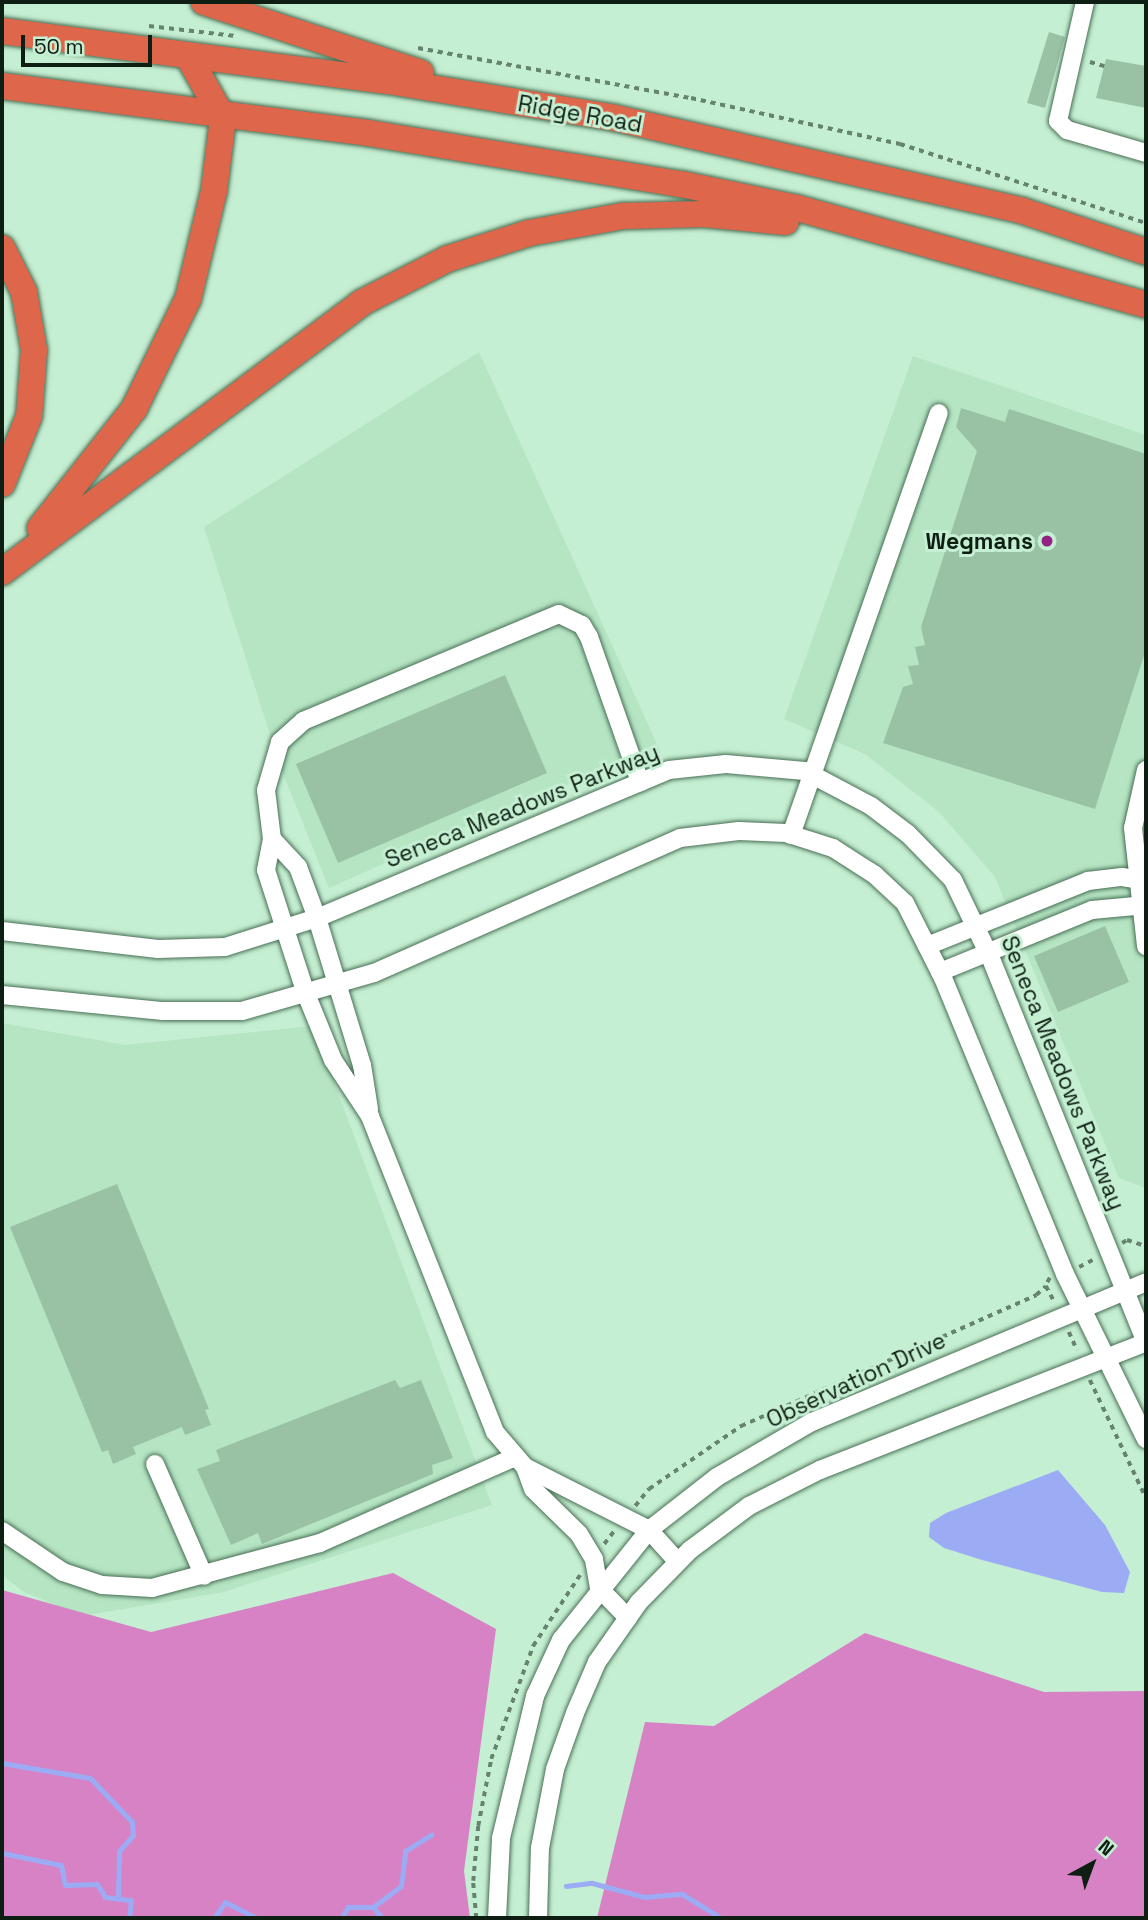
<!DOCTYPE html>
<style>
body{margin:0}
#map{position:relative;width:1148px;height:1920px;overflow:hidden;background:#c5efd2;font-family:"Space Grotesk",sans-serif}
div>[style]{position:absolute}
.built>*{inset:0;background:#b5e5c3}
.forest>*{inset:0;background:#d682c5}
.water>*{inset:0;background:#9cacf4}
.stream>*{height:5px;margin:-2.5px;padding:0 2.5px;transform-origin:2.5px;border-radius:2.5px;background:#9cacf4}
.building>*{inset:0;background:#99c2a5}
.path>*{height:3.5px;margin-top:-1.75px;transform-origin:0;background:repeating-linear-gradient(90deg,#66836f 0 5px,transparent 0 10px)}
.roads{filter:drop-shadow(0 0 2px #496f55) drop-shadow(0 0 2px #496f55)}
.minor>*{height:18px;margin:-9px;padding:0 9px;transform-origin:9px;border-radius:9px;background:#fff}
.highway>*{height:26px;margin:-13px;padding:0 13px;transform-origin:13px;border-radius:13px;background:#de674b}
.dots>*{width:19px;height:19px;translate:-50% -50%;box-sizing:border-box;border:4px solid #c5efd2;border-radius:50%}
span{translate:-50% -50%;white-space:nowrap;text-align:center;line-height:1.15;-webkit-text-stroke:6px #c5efd2;paint-order:stroke}
.street-label{font-size:23px;color:#0e1e13}
.poi-label{font-size:23px;color:#0e1e13;font-weight:700}
.right{translate:-100% -50%;text-align:right}
.frame{position:absolute;inset:0;border:4px solid #0e1e13;pointer-events:none}
.north{position:absolute;left:1057px;top:1829px;width:70px;height:70px;-webkit-text-stroke:5px #c5efd2;paint-order:stroke;rotate:41deg;font-size:19px;font-weight:700;line-height:28px;text-align:center;color:#0e1e13}
.north::after{content:'';display:block;margin:auto;width:24px;height:32px;background:#0e1e13;clip-path:polygon(50% 0,100% 100%,50% 72%,0 100%)}
.scale{position:absolute;left:21px;top:35px;width:131px;height:32px;box-sizing:border-box;border:4px solid #0e1e13;border-top:0;padding-left:9px;font-size:21px;line-height:24px;white-space:nowrap;color:#0e1e13;-webkit-text-stroke:5px #c5efd2;paint-order:stroke}
</style>
<div id="map">
<div class="built">
<div style="clip-path:polygon(479px 352px,661px 753px,540px 794px,329px 888px,280px 766px,204px 527px)"></div>
<div style="clip-path:polygon(913px 356px,1146px 435px,1146px 1188px,1119px 1178px,995px 877px,939px 812px,865px 754px,784px 719px)"></div>
<div style="clip-path:polygon(2px 1023px,125px 1045px,313px 1026px,492px 1505px,224px 1592px,82px 1616px,24px 1592px,2px 1575px)"></div>
</div>
<div class="forest">
<div style="clip-path:polygon(393px 1573px,496px 1629px,464px 1871px,470px 1918px,2px 1918px,2px 1590px,151px 1632px)"></div>
<div style="clip-path:polygon(865px 1633px,1044px 1692px,1146px 1691px,1146px 1918px,597px 1918px,645px 1722px,714px 1726px)"></div>
</div>
<div class="water">
<div style="clip-path:polygon(1058px 1470px,1105px 1525px,1130px 1572px,1124px 1593px,1102px 1592px,982px 1560px,944px 1548px,929px 1537px,930px 1523px,946px 1513px)"></div>
</div>
<div class="stream">
<div style="left:2px;top:1763px;width:89px;rotate:9.7deg"></div>
<div style="left:90px;top:1778px;width:61px;rotate:46.3deg"></div>
<div style="left:132px;top:1822px;width:13px;rotate:86deg"></div>
<div style="left:133px;top:1835px;width:21px;rotate:131deg"></div>
<div style="left:119px;top:1851px;width:48px;rotate:91.2deg"></div>
<div style="left:2px;top:1853px;width:60px;rotate:11.5deg"></div>
<div style="left:61px;top:1865px;width:20px;rotate:79deg"></div>
<div style="left:65px;top:1885px;width:32px;rotate:-2deg"></div>
<div style="left:97px;top:1884px;width:15px;rotate:58deg"></div>
<div style="left:105px;top:1897px;width:26px;rotate:7deg"></div>
<div style="left:131px;top:1900px;width:18px;rotate:96deg"></div>
<div style="left:566px;top:1886px;width:26px;rotate:-7deg"></div>
<div style="left:592px;top:1883px;width:55px;rotate:14.8deg"></div>
<div style="left:645px;top:1897px;width:37px;rotate:-5deg"></div>
<div style="left:682px;top:1894px;width:46px;rotate:31.6deg"></div>
<div style="left:373px;top:1907px;width:14px;rotate:51deg"></div>
<div style="left:214px;top:1918px;width:19px;rotate:-55deg"></div>
<div style="left:225px;top:1902px;width:36px;rotate:27deg"></div>
<div style="left:341px;top:1918px;width:13px;rotate:-58deg"></div>
<div style="left:348px;top:1907px;width:25px"></div>
<div style="left:373px;top:1907px;width:35px;rotate:-37deg"></div>
<div style="left:401px;top:1886px;width:35px;rotate:-83deg"></div>
<div style="left:405px;top:1851px;width:31px;rotate:-32deg"></div>
</div>
<div class="building">
<div style="clip-path:polygon(1049px 32px,1065px 37px,1045px 108px,1027px 103px)"></div>
<div style="clip-path:polygon(1106px 59px,1146px 66px,1146px 108px,1096px 98px)"></div>
<div style="clip-path:polygon(961px 408px,1005px 422px,1009px 409px,1146px 454px,1146px 649px,1095px 809px,883px 743px,903px 687px,913px 684px,908px 666px,919px 665px,915px 647px,925px 645px,921px 627px,977px 451px,956px 427px)"></div>
<div style="clip-path:polygon(505px 675px,547px 773px,338px 863px,296px 764px)"></div>
<div style="clip-path:polygon(1105px 926px,1129px 982px,1058px 1012px,1034px 956px)"></div>
<div style="clip-path:polygon(117px 1184px,209px 1409px,205px 1410px,211px 1425px,185px 1435px,182px 1427px,133px 1447px,136px 1454px,113px 1464px,108px 1450px,102px 1452px,10px 1227px)"></div>
<div style="clip-path:polygon(395px 1380px,400px 1388px,421px 1380px,453px 1458px,432px 1465px,433px 1474px,262px 1544px,258px 1533px,231px 1545px,197px 1469px,220px 1461px,216px 1450px)"></div>
</div>
<div class="path">
<div style="left:1104px;top:2px;width:12px"></div>
<div style="left:149px;top:26px;width:87px;rotate:6.6deg"></div>
<div style="left:418px;top:48px;width:278px;rotate:10.4deg"></div>
<div style="left:691px;top:98px;width:214px;rotate:12.4deg"></div>
<div style="left:900px;top:144px;width:258px;rotate:17.8deg"></div>
<div style="left:1090px;top:62px;width:15px;rotate:16deg"></div>
<div style="left:1122px;top:1243px;width:6px;rotate:-31deg"></div>
<div style="left:1127px;top:1240px;width:20px;rotate:18deg"></div>
<div style="left:1079px;top:1267px;width:18px;rotate:-27deg"></div>
<div style="left:1050px;top:1278px;width:9px;rotate:117deg"></div>
<div style="left:1046px;top:1286px;width:19px;rotate:62deg"></div>
<div style="left:1069px;top:1332px;width:20px;rotate:66deg"></div>
<div style="left:1090px;top:1380px;width:131px;rotate:64.6deg"></div>
<div style="left:635px;top:1506px;width:22px;rotate:-51deg"></div>
<div style="left:649px;top:1489px;width:112px;rotate:-34.4deg"></div>
<div style="left:741px;top:1426px;width:323px;rotate:-23.9deg"></div>
<div style="left:1036px;top:1295px;width:13px;rotate:-42deg"></div>
<div style="left:604px;top:1544px;width:16px;rotate:-52deg"></div>
<div style="left:476px;top:1918px;width:37px;rotate:-95deg"></div>
<div style="left:473px;top:1881px;width:55px;rotate:-84.8deg"></div>
<div style="left:478px;top:1826px;width:68px;rotate:-79deg"></div>
<div style="left:491px;top:1759px;width:121px;rotate:-69.6deg"></div>
<div style="left:533px;top:1646px;width:85px;rotate:-56.5deg"></div>
</div>
<div class="roads">
<div class="minor">
<div style="left:1085px;top:2px;width:122px;rotate:102.8deg"></div>
<div style="left:1058px;top:121px;width:13px;rotate:45deg"></div>
<div style="left:1067px;top:130px;width:82px;rotate:16.2deg"></div>
<div style="left:1146px;top:770px;width:59px;rotate:102.6deg"></div>
<div style="left:1133px;top:828px;width:119px;rotate:83.7deg"></div>
<div style="left:791px;top:835px;width:447px;rotate:-70.7deg"></div>
<div style="left:272px;top:839px;width:38px;rotate:47deg"></div>
<div style="left:298px;top:867px;width:54px;rotate:69.6deg"></div>
<div style="left:317px;top:918px;width:154px;rotate:73deg"></div>
<div style="left:362px;top:1065px;width:45px;rotate:81deg"></div>
<div style="left:2px;top:931px;width:157px;rotate:6.6deg"></div>
<div style="left:158px;top:949px;width:67px;rotate:-1.7deg"></div>
<div style="left:225px;top:947px;width:96px;rotate:-17.5deg"></div>
<div style="left:317px;top:918px;width:382px;rotate:-22.8deg"></div>
<div style="left:669px;top:770px;width:57px;rotate:-6deg"></div>
<div style="left:726px;top:764px;width:79px;rotate:5.1deg"></div>
<div style="left:805px;top:771px;width:75px;rotate:27.9deg"></div>
<div style="left:871px;top:806px;width:46px;rotate:37.1deg"></div>
<div style="left:908px;top:834px;width:64px;rotate:45.6deg"></div>
<div style="left:953px;top:880px;width:88px;rotate:64.3deg"></div>
<div style="left:991px;top:959px;width:414px;rotate:68deg"></div>
<div style="left:927px;top:946px;width:174px;rotate:-22deg"></div>
<div style="left:1088px;top:881px;width:34px;rotate:-7deg"></div>
<div style="left:1122px;top:877px;width:24px;rotate:9deg"></div>
<div style="left:940px;top:972px;width:164px;rotate:-22.2deg"></div>
<div style="left:1092px;top:910px;width:54px;rotate:-5.3deg"></div>
<div style="left:2px;top:995px;width:162px;rotate:5.7deg"></div>
<div style="left:163px;top:1011px;width:79px"></div>
<div style="left:242px;top:1011px;width:137px;rotate:-16.1deg"></div>
<div style="left:374px;top:973px;width:334px;rotate:-23.8deg"></div>
<div style="left:680px;top:838px;width:59px;rotate:-6.8deg"></div>
<div style="left:739px;top:831px;width:47px;rotate:2.4deg"></div>
<div style="left:786px;top:833px;width:49px;rotate:17.7deg"></div>
<div style="left:833px;top:848px;width:50px;rotate:32.7deg"></div>
<div style="left:875px;top:875px;width:41px;rotate:43deg"></div>
<div style="left:905px;top:903px;width:84px;rotate:63.1deg"></div>
<div style="left:943px;top:978px;width:320px;rotate:67.6deg"></div>
<div style="left:1065px;top:1274px;width:184px;rotate:63.9deg"></div>
<div style="left:155px;top:1464px;width:122px;rotate:66.4deg"></div>
<div style="left:525px;top:1467px;width:46px;rotate:-130.6deg"></div>
<div style="left:495px;top:1432px;width:340px;rotate:-111.6deg"></div>
<div style="left:370px;top:1116px;width:67px;rotate:-123.5deg"></div>
<div style="left:333px;top:1060px;width:71px;rotate:-112.2deg"></div>
<div style="left:306px;top:994px;width:130px;rotate:-107.9deg"></div>
<div style="left:266px;top:870px;width:32px;rotate:-79deg"></div>
<div style="left:272px;top:839px;width:49px;rotate:-97deg"></div>
<div style="left:266px;top:790px;width:50px;rotate:-73.7deg"></div>
<div style="left:280px;top:742px;width:31px;rotate:-42deg"></div>
<div style="left:303px;top:721px;width:277px;rotate:-22.7deg"></div>
<div style="left:559px;top:614px;width:25px;rotate:26deg"></div>
<div style="left:582px;top:625px;width:14px;rotate:60deg"></div>
<div style="left:589px;top:637px;width:154px;rotate:70.6deg"></div>
<div style="left:2px;top:1531px;width:73px;rotate:33.9deg"></div>
<div style="left:63px;top:1572px;width:41px;rotate:18.4deg"></div>
<div style="left:102px;top:1585px;width:50px;rotate:3.4deg"></div>
<div style="left:152px;top:1588px;width:174px;rotate:-15deg"></div>
<div style="left:320px;top:1543px;width:213px;rotate:-23.8deg"></div>
<div style="left:628px;top:1618px;width:42px;rotate:-134deg"></div>
<div style="left:599px;top:1588px;width:29px;rotate:-100deg"></div>
<div style="left:594px;top:1559px;width:29px;rotate:-121deg"></div>
<div style="left:579px;top:1534px;width:64px;rotate:-135.6deg"></div>
<div style="left:533px;top:1489px;width:23px;rotate:-110deg"></div>
<div style="left:525px;top:1467px;width:139px;rotate:26.9deg"></div>
<div style="left:649px;top:1530px;width:43px;rotate:47.8deg"></div>
<div style="left:497px;top:1918px;width:80px;rotate:-87.1deg"></div>
<div style="left:501px;top:1838px;width:146px;rotate:-76.5deg"></div>
<div style="left:535px;top:1696px;width:62px;rotate:-65.1deg"></div>
<div style="left:561px;top:1640px;width:141px;rotate:-51.3deg"></div>
<div style="left:649px;top:1530px;width:86px;rotate:-37.9deg"></div>
<div style="left:717px;top:1477px;width:110px;rotate:-30.1deg"></div>
<div style="left:812px;top:1422px;width:362px;rotate:-22.7deg"></div>
<div style="left:538px;top:1918px;width:70px;rotate:-88.4deg"></div>
<div style="left:540px;top:1848px;width:80px;rotate:-79.2deg"></div>
<div style="left:555px;top:1769px;width:59px;rotate:-70.3deg"></div>
<div style="left:575px;top:1713px;width:56px;rotate:-66.7deg"></div>
<div style="left:597px;top:1662px;width:73px;rotate:-55deg"></div>
<div style="left:639px;top:1602px;width:73px;rotate:-45.6deg"></div>
<div style="left:690px;top:1550px;width:74px;rotate:-36.7deg"></div>
<div style="left:749px;top:1506px;width:80px;rotate:-26.9deg"></div>
<div style="left:820px;top:1470px;width:350px;rotate:-21.4deg"></div>
</div>
<div class="highway">
<div style="left:204px;top:2px;width:228px;rotate:18.1deg"></div>
<div style="left:2px;top:31px;width:401px;rotate:7.4deg"></div>
<div style="left:400px;top:83px;width:218px;rotate:9.2deg"></div>
<div style="left:615px;top:118px;width:418px;rotate:12.8deg"></div>
<div style="left:1023px;top:211px;width:130px;rotate:18.4deg"></div>
<div style="left:2px;top:86px;width:369px;rotate:7.3deg"></div>
<div style="left:368px;top:133px;width:317px;rotate:9.3deg"></div>
<div style="left:681px;top:184px;width:118px;rotate:11.7deg"></div>
<div style="left:797px;top:208px;width:362px;rotate:15.5deg"></div>
<div style="left:2px;top:248px;width:49px;rotate:63.4deg"></div>
<div style="left:24px;top:292px;width:59px;rotate:80.2deg"></div>
<div style="left:34px;top:350px;width:66px;rotate:94.3deg"></div>
<div style="left:29px;top:416px;width:73px;rotate:111.7deg"></div>
<div style="left:40px;top:528px;width:152px;rotate:-51.7deg"></div>
<div style="left:134px;top:409px;width:123px;rotate:-63.9deg"></div>
<div style="left:188px;top:299px;width:111px;rotate:-76.5deg"></div>
<div style="left:214px;top:191px;width:74px;rotate:-83deg"></div>
<div style="left:223px;top:118px;width:71px;rotate:-119.4deg"></div>
<div style="left:2px;top:572px;width:449px;rotate:-36.8deg"></div>
<div style="left:361px;top:303px;width:97px;rotate:-27.1deg"></div>
<div style="left:447px;top:259px;width:86px;rotate:-17.6deg"></div>
<div style="left:529px;top:233px;width:96px;rotate:-10.3deg"></div>
<div style="left:623px;top:216px;width:81px;rotate:-1.4deg"></div>
<div style="left:704px;top:214px;width:82px;rotate:5.6deg"></div>
</div>
</div>
<div class="dots">
<div style="left:1047px;top:541px;background:#922283"></div>
</div>
<div class="street-label">
<span style="left:580px;top:114px;rotate:10deg">Ridge Road</span>
<span style="left:522px;top:806px;rotate:-22deg">Seneca Meadows Parkway</span>
<span style="left:1063px;top:1073px;rotate:68deg">Seneca Meadows Parkway</span>
<span style="left:856px;top:1380px;rotate:-25deg">Observation Drive</span>
</div>
<div class="poi-label">
<span class="right" style="left:1033px;top:541px">Wegmans</span>
</div>
<div class="frame"></div>
<div class="north">N</div>
<div class="scale">50 m</div>
</div>
